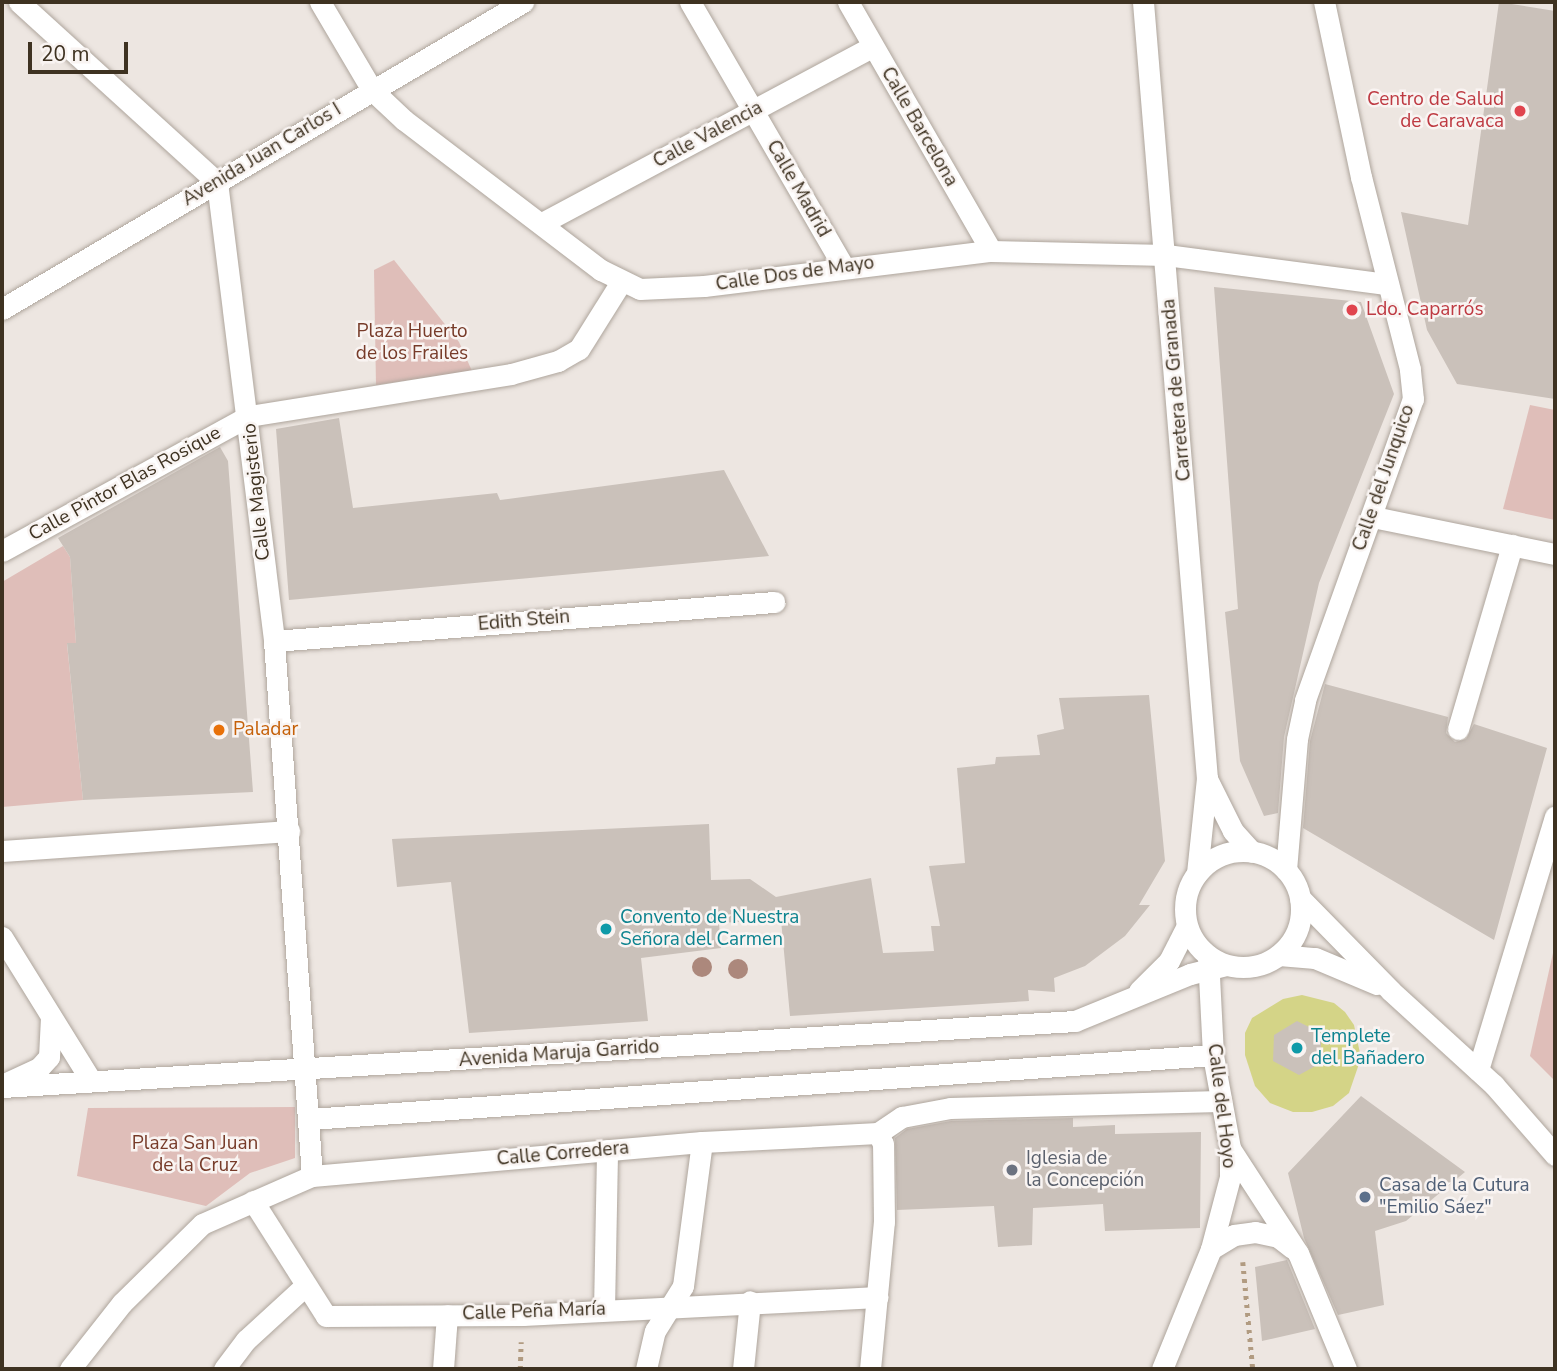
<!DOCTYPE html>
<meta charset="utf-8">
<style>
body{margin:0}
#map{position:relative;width:1557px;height:1371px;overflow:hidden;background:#ede6e1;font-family:"Nunito Sans",sans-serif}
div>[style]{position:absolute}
.green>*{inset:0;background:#dfbeb9}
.water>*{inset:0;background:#d4d487}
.building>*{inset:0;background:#cac1ba}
.path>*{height:4.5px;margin-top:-2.25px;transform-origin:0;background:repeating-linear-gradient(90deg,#b19b81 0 3.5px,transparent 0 8.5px)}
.roads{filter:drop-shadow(0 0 2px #aea59c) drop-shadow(0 0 2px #aea59c)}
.street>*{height:21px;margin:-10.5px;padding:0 10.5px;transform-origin:10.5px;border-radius:10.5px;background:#fff}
.secondary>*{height:21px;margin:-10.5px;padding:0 10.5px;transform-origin:10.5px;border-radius:10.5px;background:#fff}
.secondary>.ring{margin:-10.5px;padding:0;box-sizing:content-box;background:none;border:21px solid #fff;border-radius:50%}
.trees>*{width:20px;height:20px;margin:-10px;border-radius:50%;background:#ac887c}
.dots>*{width:19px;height:19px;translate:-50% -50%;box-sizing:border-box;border:4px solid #f9f4f2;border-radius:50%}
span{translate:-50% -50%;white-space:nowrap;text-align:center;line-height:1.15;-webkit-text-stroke:5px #f9f4f2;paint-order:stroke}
.health-label{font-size:19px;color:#be3a42}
.right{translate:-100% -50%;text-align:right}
.left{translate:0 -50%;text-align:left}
.street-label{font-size:19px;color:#3e3221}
.park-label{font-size:19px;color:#773b29}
.food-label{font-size:19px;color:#c56008}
.culture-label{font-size:19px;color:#0d838f}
.worship-label{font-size:19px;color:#5b616d}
.service-label{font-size:19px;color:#4e5e75}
.frame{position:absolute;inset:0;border:4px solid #3e3221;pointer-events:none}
.scale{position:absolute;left:28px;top:42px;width:100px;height:32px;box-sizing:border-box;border:4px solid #3e3221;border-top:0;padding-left:9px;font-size:21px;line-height:24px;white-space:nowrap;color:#3e3221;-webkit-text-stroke:5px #f9f4f2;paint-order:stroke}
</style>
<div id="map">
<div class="green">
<div style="clip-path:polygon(394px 260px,459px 342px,472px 371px,376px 385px,374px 270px)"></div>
<div style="clip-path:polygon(1530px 405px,1555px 410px,1555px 520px,1503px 509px)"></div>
<div style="clip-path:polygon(63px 546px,70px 557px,76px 643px,67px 644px,83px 800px,2px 807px,2px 582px)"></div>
<div style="clip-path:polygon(1555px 944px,1555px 1081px,1530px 1056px)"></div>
<div style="clip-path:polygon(295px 1107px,295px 1158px,250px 1173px,206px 1206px,77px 1176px,88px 1108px)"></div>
</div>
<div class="water">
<div style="clip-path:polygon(1302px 995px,1334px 1003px,1345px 1012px,1354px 1025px,1361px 1058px,1349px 1093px,1333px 1106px,1312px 1112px,1293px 1112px,1270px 1103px,1255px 1086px,1245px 1055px,1245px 1033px,1252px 1018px,1283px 999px)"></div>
</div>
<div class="building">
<div style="clip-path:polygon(1499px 2px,1555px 11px,1555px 399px,1457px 384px,1427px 330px,1401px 212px,1468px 225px)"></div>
<div style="clip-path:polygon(1214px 287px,1361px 302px,1394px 394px,1319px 583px,1284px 737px,1278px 813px,1264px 816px,1240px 761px,1225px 612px,1238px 609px)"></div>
<div style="clip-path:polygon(339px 418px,353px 508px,497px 493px,500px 500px,724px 470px,769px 556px,289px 600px,276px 429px)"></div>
<div style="clip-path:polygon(220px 447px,228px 461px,253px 792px,83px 800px,67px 643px,76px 643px,70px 557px,58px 538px)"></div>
<div style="clip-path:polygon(1325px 684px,1448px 717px,1446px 733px,1455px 742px,1466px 739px,1474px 724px,1547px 748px,1494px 940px,1303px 828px,1310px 741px)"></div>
<div style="clip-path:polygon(1149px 695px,1165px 861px,1139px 905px,1150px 905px,1125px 936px,1085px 966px,1054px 978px,1055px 992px,1028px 990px,1029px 1001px,790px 1016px,781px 920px,719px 923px,721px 948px,641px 958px,648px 1021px,469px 1033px,451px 882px,397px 887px,392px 839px,709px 824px,711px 880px,750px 879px,776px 897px,871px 878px,883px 953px,934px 951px,931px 926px,940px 926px,929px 866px,965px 863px,957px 768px,995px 764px,996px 757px,1040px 755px,1037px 735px,1064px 729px,1059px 698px)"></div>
<div style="clip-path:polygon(1297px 1021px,1321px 1033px,1321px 1063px,1299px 1075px,1273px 1061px,1274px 1035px)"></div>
<div style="clip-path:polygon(1361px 1096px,1465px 1172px,1406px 1221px,1375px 1231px,1384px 1305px,1338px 1315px,1304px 1238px,1288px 1173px)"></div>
<div style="clip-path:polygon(1073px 1118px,1073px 1127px,1115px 1125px,1115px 1134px,1201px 1132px,1200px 1228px,1105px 1231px,1103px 1204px,1033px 1208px,1032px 1245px,998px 1247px,994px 1206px,897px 1210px,895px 1138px,907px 1129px,951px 1121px)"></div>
<div style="clip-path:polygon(1287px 1260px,1315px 1329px,1262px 1341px,1255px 1267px)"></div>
</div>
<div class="path">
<div style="left:1243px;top:1262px;width:107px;rotate:84.7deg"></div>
<div style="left:520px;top:1369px;width:27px;rotate:-88deg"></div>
</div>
<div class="roads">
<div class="street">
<div style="left:19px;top:2px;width:268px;rotate:42.3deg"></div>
<div style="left:217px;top:182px;width:463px;rotate:82.9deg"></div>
<div style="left:274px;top:641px;width:536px;rotate:85.94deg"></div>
<div style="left:320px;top:2px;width:102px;rotate:59.4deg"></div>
<div style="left:372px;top:90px;width:44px;rotate:43.2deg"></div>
<div style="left:404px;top:120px;width:248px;rotate:37.3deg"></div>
<div style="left:601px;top:270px;width:43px;rotate:26deg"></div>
<div style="left:640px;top:289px;width:64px;rotate:-2.7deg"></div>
<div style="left:704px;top:286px;width:289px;rotate:-7deg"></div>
<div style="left:991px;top:251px;width:175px;rotate:1.3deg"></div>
<div style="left:1166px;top:255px;width:222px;rotate:7.5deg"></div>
<div style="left:690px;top:2px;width:305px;rotate:59.9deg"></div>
<div style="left:848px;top:2px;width:287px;rotate:60.1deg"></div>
<div style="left:542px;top:223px;width:375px;rotate:-28.1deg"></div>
<div style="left:2px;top:309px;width:605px;rotate:-30.51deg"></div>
<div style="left:1373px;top:517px;width:186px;rotate:11.5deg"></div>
<div style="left:2px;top:551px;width:281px;rotate:-28.7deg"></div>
<div style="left:249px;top:416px;width:265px;rotate:-9.1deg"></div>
<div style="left:511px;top:374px;width:49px;rotate:-15.5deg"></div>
<div style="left:558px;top:361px;width:24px;rotate:-30deg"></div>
<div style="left:579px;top:349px;width:79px;rotate:-57.9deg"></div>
<div style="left:274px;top:641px;width:502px;rotate:-4.46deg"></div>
<div style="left:1458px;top:729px;width:192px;rotate:-73.6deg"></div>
<div style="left:2px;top:851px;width:288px;rotate:-4deg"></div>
<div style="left:1286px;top:870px;width:131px;rotate:-85.2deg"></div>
<div style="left:1297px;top:739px;width:40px;rotate:-78deg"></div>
<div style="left:1305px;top:700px;width:320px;rotate:-70.3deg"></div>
<div style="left:1413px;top:399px;width:30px;rotate:-96deg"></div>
<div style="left:1410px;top:369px;width:198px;rotate:-104.3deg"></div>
<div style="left:1361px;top:177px;width:179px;rotate:-101.9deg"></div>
<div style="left:2px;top:937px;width:167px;rotate:58.2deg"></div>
<div style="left:1478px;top:1070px;width:265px;rotate:-73.1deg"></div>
<div style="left:2px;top:1085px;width:41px;rotate:-24.7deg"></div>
<div style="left:39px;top:1068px;width:15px;rotate:-48deg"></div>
<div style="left:49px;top:1057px;width:40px;rotate:-87.1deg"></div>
<div style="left:310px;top:1119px;width:905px;rotate:-4.05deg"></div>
<div style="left:1231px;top:1150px;width:123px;rotate:57deg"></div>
<div style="left:1298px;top:1253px;width:126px;rotate:67.5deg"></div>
<div style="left:253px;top:1201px;width:136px;rotate:57.6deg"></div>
<div style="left:326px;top:1316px;width:197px;rotate:-0.3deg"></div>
<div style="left:523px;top:1315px;width:355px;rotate:-2.9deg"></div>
<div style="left:1211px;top:1249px;width:27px;rotate:-31deg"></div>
<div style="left:1234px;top:1235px;width:21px;rotate:-8deg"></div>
<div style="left:1255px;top:1232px;width:24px;rotate:12deg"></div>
<div style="left:1278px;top:1237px;width:18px;rotate:38deg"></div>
<div style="left:604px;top:1310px;width:160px;rotate:-88.9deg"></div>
<div style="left:70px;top:1369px;width:84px;rotate:-51.8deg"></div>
<div style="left:122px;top:1303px;width:112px;rotate:-44.6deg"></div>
<div style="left:202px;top:1224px;width:120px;rotate:-23.6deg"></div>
<div style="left:312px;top:1176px;width:391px;rotate:-5deg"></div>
<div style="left:702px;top:1142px;width:176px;rotate:-2.9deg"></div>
<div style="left:878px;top:1133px;width:29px;rotate:-34deg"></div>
<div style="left:902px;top:1117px;width:49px;rotate:-10.6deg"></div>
<div style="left:950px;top:1108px;width:270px;rotate:-1.5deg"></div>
<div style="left:224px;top:1369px;width:36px;rotate:-53deg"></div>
<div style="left:246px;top:1340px;width:81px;rotate:-42.5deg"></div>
<div style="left:443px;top:1369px;width:54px;rotate:-85.8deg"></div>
<div style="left:646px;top:1369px;width:39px;rotate:-77deg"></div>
<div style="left:655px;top:1331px;width:53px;rotate:-58.1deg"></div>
<div style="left:683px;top:1286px;width:145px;rotate:-82.5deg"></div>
<div style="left:743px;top:1369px;width:68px;rotate:-84.1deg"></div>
<div style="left:870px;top:1369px;width:148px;rotate:-84.6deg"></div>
<div style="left:884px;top:1222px;width:78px;rotate:-90.7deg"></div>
<div style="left:883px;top:1144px;width:12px;rotate:-114deg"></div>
<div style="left:1162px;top:1369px;width:130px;rotate:-67.8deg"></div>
<div style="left:1211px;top:1249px;width:74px;rotate:-75.2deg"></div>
<div style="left:1230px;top:1177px;width:29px;rotate:-90deg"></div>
<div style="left:1230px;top:1148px;width:95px;rotate:-100.4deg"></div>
<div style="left:1213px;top:1055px;width:98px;rotate:-92.9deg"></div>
</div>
<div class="secondary">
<div style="left:1143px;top:2px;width:779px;rotate:85.29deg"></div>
<div style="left:1207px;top:778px;width:96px;rotate:96deg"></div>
<div style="left:1207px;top:779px;width:58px;rotate:63.4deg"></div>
<div style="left:1233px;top:831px;width:28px;rotate:48deg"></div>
<div class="ring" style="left:1185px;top:851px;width:95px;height:95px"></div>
<div style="left:1300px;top:898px;width:130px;rotate:45.6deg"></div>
<div style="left:1391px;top:991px;width:139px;rotate:42.4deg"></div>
<div style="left:1494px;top:1085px;width:93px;rotate:48.9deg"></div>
<div style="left:1279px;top:955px;width:36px;rotate:5deg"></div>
<div style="left:1315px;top:958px;width:67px;rotate:22.8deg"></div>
<div style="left:1139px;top:991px;width:42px;rotate:-45deg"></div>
<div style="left:1169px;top:961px;width:39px;rotate:-63deg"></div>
<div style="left:2px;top:1087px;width:1075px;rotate:-3.52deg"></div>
<div style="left:1075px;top:1021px;width:124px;rotate:-22.2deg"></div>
<div style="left:1190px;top:974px;width:36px;rotate:-14deg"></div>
</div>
</div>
<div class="trees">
<div style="left:702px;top:967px"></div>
<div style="left:738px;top:969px"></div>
</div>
<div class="dots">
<div style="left:1520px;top:111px;background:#e0444e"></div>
<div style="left:1352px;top:310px;background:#e0444e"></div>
<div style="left:219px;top:730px;background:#e8710a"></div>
<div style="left:606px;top:929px;background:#0f9aa8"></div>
<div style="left:1297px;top:1048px;background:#0f9aa8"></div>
<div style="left:1012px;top:1170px;background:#6b7280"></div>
<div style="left:1365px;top:1197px;background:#5c6f8a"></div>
</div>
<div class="health-label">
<span class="right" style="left:1504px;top:111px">Centro de Salud<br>de Caravaca</span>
<span class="left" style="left:1366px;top:310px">Ldo. Caparrós</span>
</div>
<div class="street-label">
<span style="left:919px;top:127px;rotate:60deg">Calle Barcelona</span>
<span style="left:708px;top:135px;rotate:-28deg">Calle Valencia</span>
<span style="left:262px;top:155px;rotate:-31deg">Avenida Juan Carlos I</span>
<span style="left:798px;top:189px;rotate:60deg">Calle Madrid</span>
<span style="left:795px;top:274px;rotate:-8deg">Calle Dos de Mayo</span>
<span style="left:1177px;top:390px;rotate:-95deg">Carretera de Granada</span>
<span style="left:1384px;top:478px;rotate:-71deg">Calle del Junquico</span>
<span style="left:125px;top:484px;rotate:-29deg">Calle Pintor Blas Rosique</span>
<span style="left:257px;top:492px;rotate:-96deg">Calle Magisterio</span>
<span style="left:524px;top:621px;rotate:-5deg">Edith Stein</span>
<span style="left:559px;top:1054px;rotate:-4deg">Avenida Maruja Garrido</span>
<span style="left:1221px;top:1106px;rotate:83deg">Calle del Hoyo</span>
<span style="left:563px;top:1154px;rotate:-5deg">Calle Corredera</span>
<span style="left:534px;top:1312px;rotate:-2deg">Calle Peña María</span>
</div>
<div class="park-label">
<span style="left:412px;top:343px">Plaza Huerto<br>de los Frailes</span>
<span style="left:195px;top:1155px">Plaza San Juan<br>de la Cruz</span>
</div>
<div class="food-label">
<span class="left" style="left:233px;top:730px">Paladar</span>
</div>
<div class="culture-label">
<span class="left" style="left:620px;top:929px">Convento de Nuestra<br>Señora del Carmen</span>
<span class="left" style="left:1311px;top:1048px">Templete<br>del Bañadero</span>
</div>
<div class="worship-label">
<span class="left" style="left:1026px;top:1170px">Iglesia de<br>la Concepción</span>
</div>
<div class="service-label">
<span class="left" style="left:1379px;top:1197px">Casa de la Cutura<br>"Emilio Sáez"</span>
</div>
<div class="frame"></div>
<div class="scale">20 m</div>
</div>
